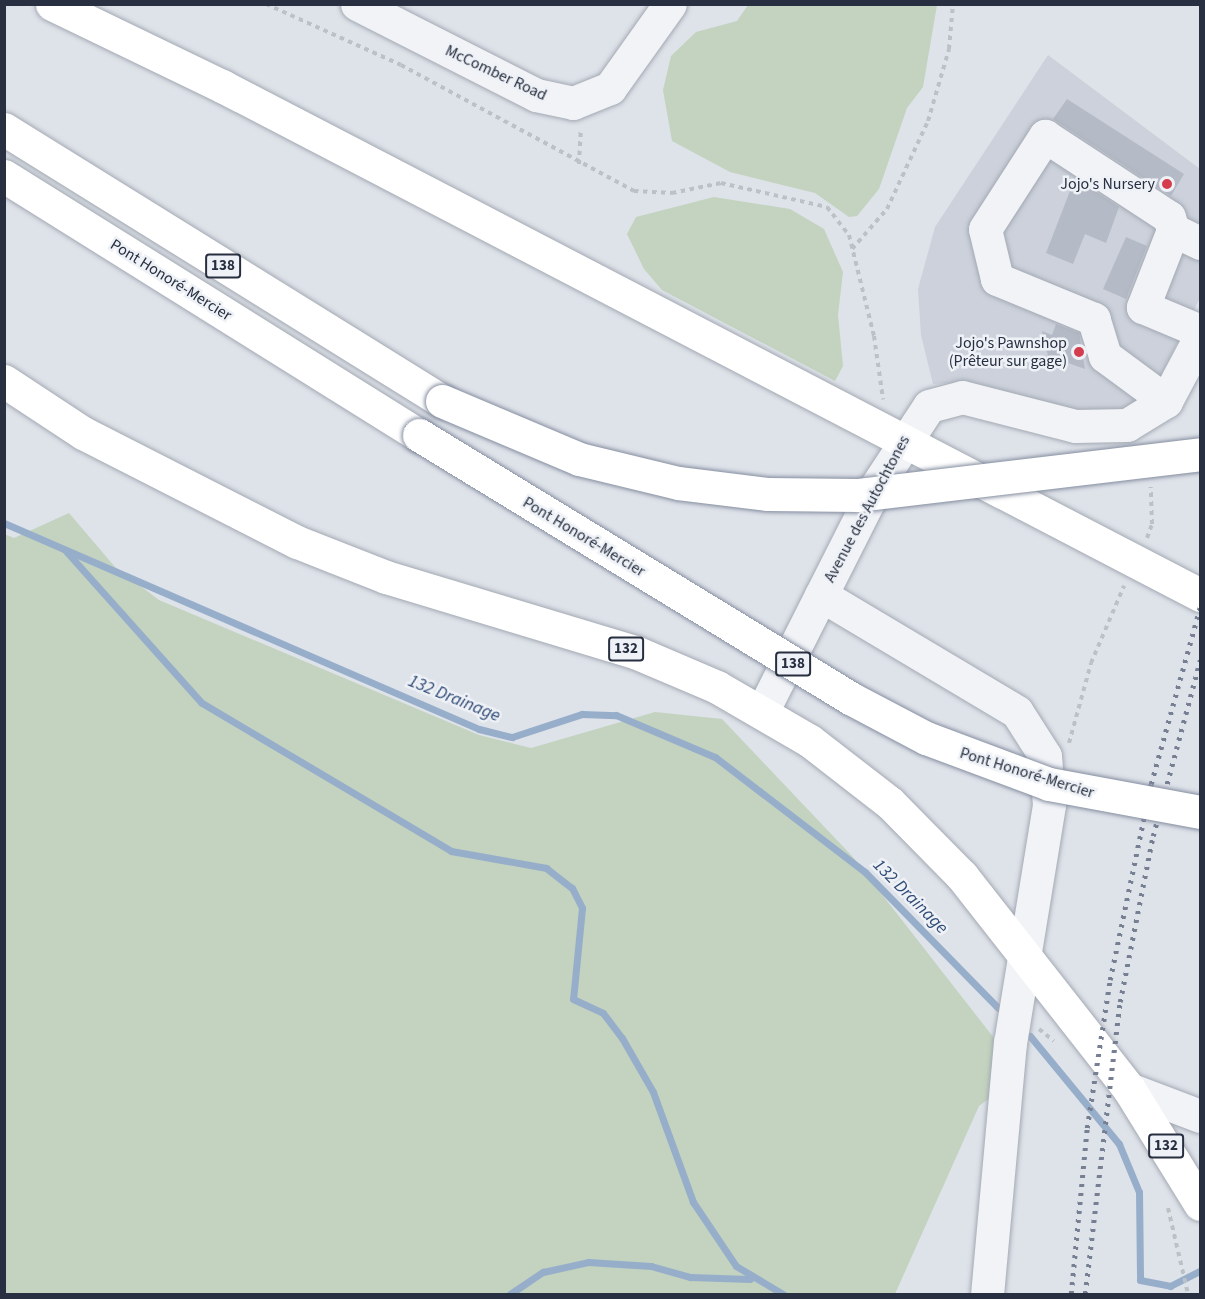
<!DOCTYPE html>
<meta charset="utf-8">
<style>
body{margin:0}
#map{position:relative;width:1205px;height:1299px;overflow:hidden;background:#dee2e9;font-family:"Source Sans 3",sans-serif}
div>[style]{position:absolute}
.built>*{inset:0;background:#ccd1db}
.green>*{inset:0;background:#c3d3bf}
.stream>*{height:7px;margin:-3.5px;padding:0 3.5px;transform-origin:3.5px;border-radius:3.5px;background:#97aecb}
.building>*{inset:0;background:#b5bbc6}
.path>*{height:4px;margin-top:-2px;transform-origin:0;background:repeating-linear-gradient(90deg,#bcc0c7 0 4.5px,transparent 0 9px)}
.roads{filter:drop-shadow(0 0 2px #a3a9b3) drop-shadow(0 0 2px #a3a9b3)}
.minor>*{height:33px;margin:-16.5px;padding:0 16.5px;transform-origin:16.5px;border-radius:16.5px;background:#f1f3f7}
.highway>*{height:33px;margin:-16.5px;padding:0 16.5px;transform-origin:16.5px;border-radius:16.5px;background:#fff}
.rail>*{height:4.5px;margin-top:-2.25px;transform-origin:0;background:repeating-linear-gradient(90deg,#778093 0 3px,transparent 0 9px)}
.bridges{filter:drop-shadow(0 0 2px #858ea0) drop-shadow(0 0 2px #858ea0)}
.highway-bridge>*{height:33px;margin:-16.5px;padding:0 16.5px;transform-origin:16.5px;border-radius:16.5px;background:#fff}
.dots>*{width:16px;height:16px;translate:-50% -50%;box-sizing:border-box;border:3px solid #eef1f6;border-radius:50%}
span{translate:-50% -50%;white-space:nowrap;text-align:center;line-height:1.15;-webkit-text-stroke:5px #eef1f6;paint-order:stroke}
.shield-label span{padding:2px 4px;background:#eef1f6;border:2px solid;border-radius:4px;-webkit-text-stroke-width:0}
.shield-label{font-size:15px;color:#272f40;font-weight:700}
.street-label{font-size:16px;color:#272f40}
.poi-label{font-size:16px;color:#272f40}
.right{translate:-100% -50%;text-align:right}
.water-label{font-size:18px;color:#2f4b76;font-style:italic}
.frame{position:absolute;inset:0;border:6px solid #272f40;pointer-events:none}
</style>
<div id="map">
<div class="built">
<div style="clip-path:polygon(1048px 55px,1200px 169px,1200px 298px,1153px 391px,1121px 410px,1084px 415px,969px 382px,933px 384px,921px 335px,918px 289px,935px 227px)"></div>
</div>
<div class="green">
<div style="clip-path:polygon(748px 5px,937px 5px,923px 87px,907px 108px,879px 189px,857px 216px,849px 217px,815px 193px,730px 172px,672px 141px,663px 90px,671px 56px,696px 32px,737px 21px)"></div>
<div style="clip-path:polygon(714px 197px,790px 209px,824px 229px,843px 272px,838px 315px,843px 366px,835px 381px,662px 290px,644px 269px,627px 234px,636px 217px)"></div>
<div style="clip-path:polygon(69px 513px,115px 567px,159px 600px,479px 735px,531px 748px,655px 712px,722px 719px,852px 856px,1022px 1074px,979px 1106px,895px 1294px,5px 1294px,4px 534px,14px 538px)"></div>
</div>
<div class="stream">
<div style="left:4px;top:523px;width:518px;rotate:23.45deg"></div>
<div style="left:479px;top:729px;width:34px;rotate:14deg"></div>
<div style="left:512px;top:737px;width:74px;rotate:-18.2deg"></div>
<div style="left:582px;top:714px;width:34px;rotate:2deg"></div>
<div style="left:616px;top:715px;width:108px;rotate:23deg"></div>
<div style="left:715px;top:757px;width:189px;rotate:37.5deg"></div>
<div style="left:865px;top:872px;width:190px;rotate:45.6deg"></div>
<div style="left:65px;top:550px;width:205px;rotate:48.2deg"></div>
<div style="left:202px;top:703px;width:290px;rotate:30.7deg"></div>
<div style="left:451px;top:851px;width:97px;rotate:10.1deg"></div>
<div style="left:546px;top:868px;width:33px;rotate:38deg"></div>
<div style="left:572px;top:888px;width:22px;rotate:63deg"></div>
<div style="left:582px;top:908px;width:91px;rotate:95.6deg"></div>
<div style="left:573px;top:999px;width:33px;rotate:25deg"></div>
<div style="left:603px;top:1013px;width:31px;rotate:53deg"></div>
<div style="left:622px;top:1038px;width:62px;rotate:60.1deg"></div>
<div style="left:653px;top:1092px;width:117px;rotate:70deg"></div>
<div style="left:693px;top:1202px;width:77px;rotate:56.1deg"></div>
<div style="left:736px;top:1266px;width:55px;rotate:30.8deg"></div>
<div style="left:1030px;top:1036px;width:140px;rotate:50.5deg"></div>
<div style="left:1119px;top:1144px;width:52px;rotate:67.4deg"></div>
<div style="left:1139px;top:1192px;width:88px;rotate:89.3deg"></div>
<div style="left:1140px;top:1280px;width:31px;rotate:11deg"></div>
<div style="left:1170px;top:1286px;width:34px;rotate:-27deg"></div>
<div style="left:510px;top:1294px;width:40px;rotate:-34deg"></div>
<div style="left:543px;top:1272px;width:46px;rotate:-12.5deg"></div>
<div style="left:588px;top:1262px;width:63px;rotate:3.6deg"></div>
<div style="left:651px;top:1266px;width:41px;rotate:15.8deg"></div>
<div style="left:690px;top:1277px;width:60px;rotate:1.9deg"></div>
</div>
<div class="building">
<div style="clip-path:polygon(1067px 99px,1184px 174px,1171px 196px,1053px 119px)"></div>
<div style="clip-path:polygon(1075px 178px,1119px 207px,1106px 243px,1085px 234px,1073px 264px,1046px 253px)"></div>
<div style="clip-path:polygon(1126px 237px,1147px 246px,1126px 299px,1103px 289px)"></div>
<div style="clip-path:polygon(1056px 324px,1079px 333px,1085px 369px,1048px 356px,1042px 331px,1052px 335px)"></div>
</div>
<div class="path">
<div style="left:266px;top:4px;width:148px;rotate:24.3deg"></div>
<div style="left:401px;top:65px;width:265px;rotate:28.4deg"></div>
<div style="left:634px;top:191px;width:38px;rotate:3deg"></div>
<div style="left:672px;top:193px;width:50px;rotate:-11.5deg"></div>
<div style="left:721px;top:183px;width:109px;rotate:12.8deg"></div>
<div style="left:827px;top:207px;width:36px;rotate:52deg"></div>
<div style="left:849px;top:235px;width:104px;rotate:76.1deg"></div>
<div style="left:874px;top:336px;width:64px;rotate:81.9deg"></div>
<div style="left:579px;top:164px;width:35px;rotate:-87deg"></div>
<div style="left:852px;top:249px;width:53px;rotate:-48.8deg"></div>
<div style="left:887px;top:209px;width:97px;rotate:-65deg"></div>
<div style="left:928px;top:121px;width:75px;rotate:-73.7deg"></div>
<div style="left:949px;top:49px;width:45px;rotate:-84.9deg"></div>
<div style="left:1147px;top:538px;width:15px;rotate:-70deg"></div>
<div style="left:1152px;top:524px;width:37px;rotate:-92deg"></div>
<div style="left:1069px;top:743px;width:83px;rotate:-74.6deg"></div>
<div style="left:1091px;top:663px;width:84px;rotate:-66.8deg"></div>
<div style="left:1039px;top:1029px;width:19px;rotate:39deg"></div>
<div style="left:1168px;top:1208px;width:88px;rotate:76.9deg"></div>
</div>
<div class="roads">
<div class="minor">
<div style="left:357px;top:4px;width:201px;rotate:26.9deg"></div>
<div style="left:536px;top:95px;width:38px;rotate:12deg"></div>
<div style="left:573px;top:103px;width:40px;rotate:-22deg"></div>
<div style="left:610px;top:88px;width:103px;rotate:-54.5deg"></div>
<div style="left:1200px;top:243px;width:30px;rotate:-154deg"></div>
<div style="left:1173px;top:230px;width:83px;rotate:111.3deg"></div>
<div style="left:1143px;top:307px;width:62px;rotate:22.8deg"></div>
<div style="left:1166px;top:401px;width:76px;rotate:-143.6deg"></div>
<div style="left:1105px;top:356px;width:39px;rotate:-107deg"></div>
<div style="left:1094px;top:319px;width:105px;rotate:-157.6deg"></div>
<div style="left:997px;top:279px;width:51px;rotate:-103.5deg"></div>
<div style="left:985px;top:229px;width:111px;rotate:-57.2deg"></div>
<div style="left:1045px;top:136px;width:148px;rotate:33.2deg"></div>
<div style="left:1169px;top:217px;width:14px;rotate:73deg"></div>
<div style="left:821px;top:595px;width:228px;rotate:30.8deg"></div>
<div style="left:1017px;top:712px;width:52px;rotate:57.5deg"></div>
<div style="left:1045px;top:756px;width:49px;rotate:85.3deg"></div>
<div style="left:1049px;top:805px;width:240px;rotate:99.3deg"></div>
<div style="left:1010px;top:1042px;width:253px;rotate:95.2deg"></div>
<div style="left:762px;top:712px;width:251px;rotate:-63.2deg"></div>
<div style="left:875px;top:488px;width:98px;rotate:-56.6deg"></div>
<div style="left:929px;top:406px;width:34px;rotate:-15deg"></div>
<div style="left:962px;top:397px;width:117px;rotate:14.4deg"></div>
<div style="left:1075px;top:426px;width:52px;rotate:-1.1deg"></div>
<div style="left:1127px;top:425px;width:46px;rotate:-31.6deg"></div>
<div style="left:1166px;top:401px;width:72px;rotate:-62deg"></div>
<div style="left:1129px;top:1089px;width:76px;rotate:20.8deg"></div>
</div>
<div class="highway">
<div style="left:52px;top:4px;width:189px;rotate:25.8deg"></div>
<div style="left:222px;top:86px;width:1103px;rotate:27.49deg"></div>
<div style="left:4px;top:129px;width:516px;rotate:31.84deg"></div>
<div style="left:4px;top:176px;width:489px;rotate:32deg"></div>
<div style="left:4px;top:381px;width:95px;rotate:33.4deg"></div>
<div style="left:83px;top:433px;width:240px;rotate:27deg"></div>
<div style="left:297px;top:542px;width:96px;rotate:21.5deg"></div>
<div style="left:386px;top:577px;width:260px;rotate:16.8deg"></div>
<div style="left:635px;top:652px;width:89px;rotate:23.1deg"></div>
<div style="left:717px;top:687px;width:108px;rotate:30.1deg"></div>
<div style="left:810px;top:741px;width:101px;rotate:37.8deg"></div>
<div style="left:890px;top:803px;width:103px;rotate:45.4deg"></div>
<div style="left:962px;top:876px;width:271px;rotate:51.9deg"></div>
<div style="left:1129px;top:1089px;width:135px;rotate:58.3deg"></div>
</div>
</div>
<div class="rail">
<div style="left:1071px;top:1294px;width:167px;rotate:-84.5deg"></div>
<div style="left:1087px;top:1128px;width:150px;rotate:-81.2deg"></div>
<div style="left:1110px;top:980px;width:200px;rotate:-78.2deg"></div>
<div style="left:1151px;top:784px;width:184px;rotate:-74.5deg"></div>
<div style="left:1085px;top:1294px;width:294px;rotate:-83.2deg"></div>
<div style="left:1120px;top:1002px;width:169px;rotate:-78.8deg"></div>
<div style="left:1153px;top:836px;width:182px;rotate:-75deg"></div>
</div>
<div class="bridges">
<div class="highway-bridge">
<div style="left:442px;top:401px;width:149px;rotate:22.9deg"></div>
<div style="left:579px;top:459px;width:102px;rotate:13.6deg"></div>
<div style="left:678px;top:483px;width:91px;rotate:7deg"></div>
<div style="left:768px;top:494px;width:90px;rotate:0.6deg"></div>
<div style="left:858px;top:495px;width:344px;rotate:-6.8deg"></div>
<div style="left:419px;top:435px;width:505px;rotate:31.39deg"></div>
<div style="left:850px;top:698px;width:86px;rotate:27.8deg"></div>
<div style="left:926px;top:738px;width:131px;rotate:20.5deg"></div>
<div style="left:1049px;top:784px;width:154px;rotate:10.5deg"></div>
</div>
</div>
<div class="dots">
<div style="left:1167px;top:184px;background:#d43d4d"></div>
<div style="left:1079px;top:352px;background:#d43d4d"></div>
</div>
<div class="shield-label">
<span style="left:223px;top:266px">138</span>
<span style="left:626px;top:649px">132</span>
<span style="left:793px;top:664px">138</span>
<span style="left:1166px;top:1146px">132</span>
</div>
<div class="street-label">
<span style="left:496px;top:73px;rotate:25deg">McComber Road</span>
<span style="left:171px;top:280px;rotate:32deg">Pont Honoré-Mercier</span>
<span style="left:867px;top:509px;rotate:-62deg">Avenue des Autochtones</span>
<span style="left:584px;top:537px;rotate:31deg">Pont Honoré-Mercier</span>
<span style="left:1027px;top:773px;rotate:17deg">Pont Honoré-Mercier</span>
</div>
<div class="poi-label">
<span class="right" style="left:1155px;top:184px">Jojo's Nursery</span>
<span class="right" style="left:1067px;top:352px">Jojo's Pawnshop<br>(Prêteur sur gage)</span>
</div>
<div class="water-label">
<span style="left:454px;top:699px;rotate:22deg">132 Drainage</span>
<span style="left:910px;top:897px;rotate:45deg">132 Drainage</span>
</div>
<div class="frame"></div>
</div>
